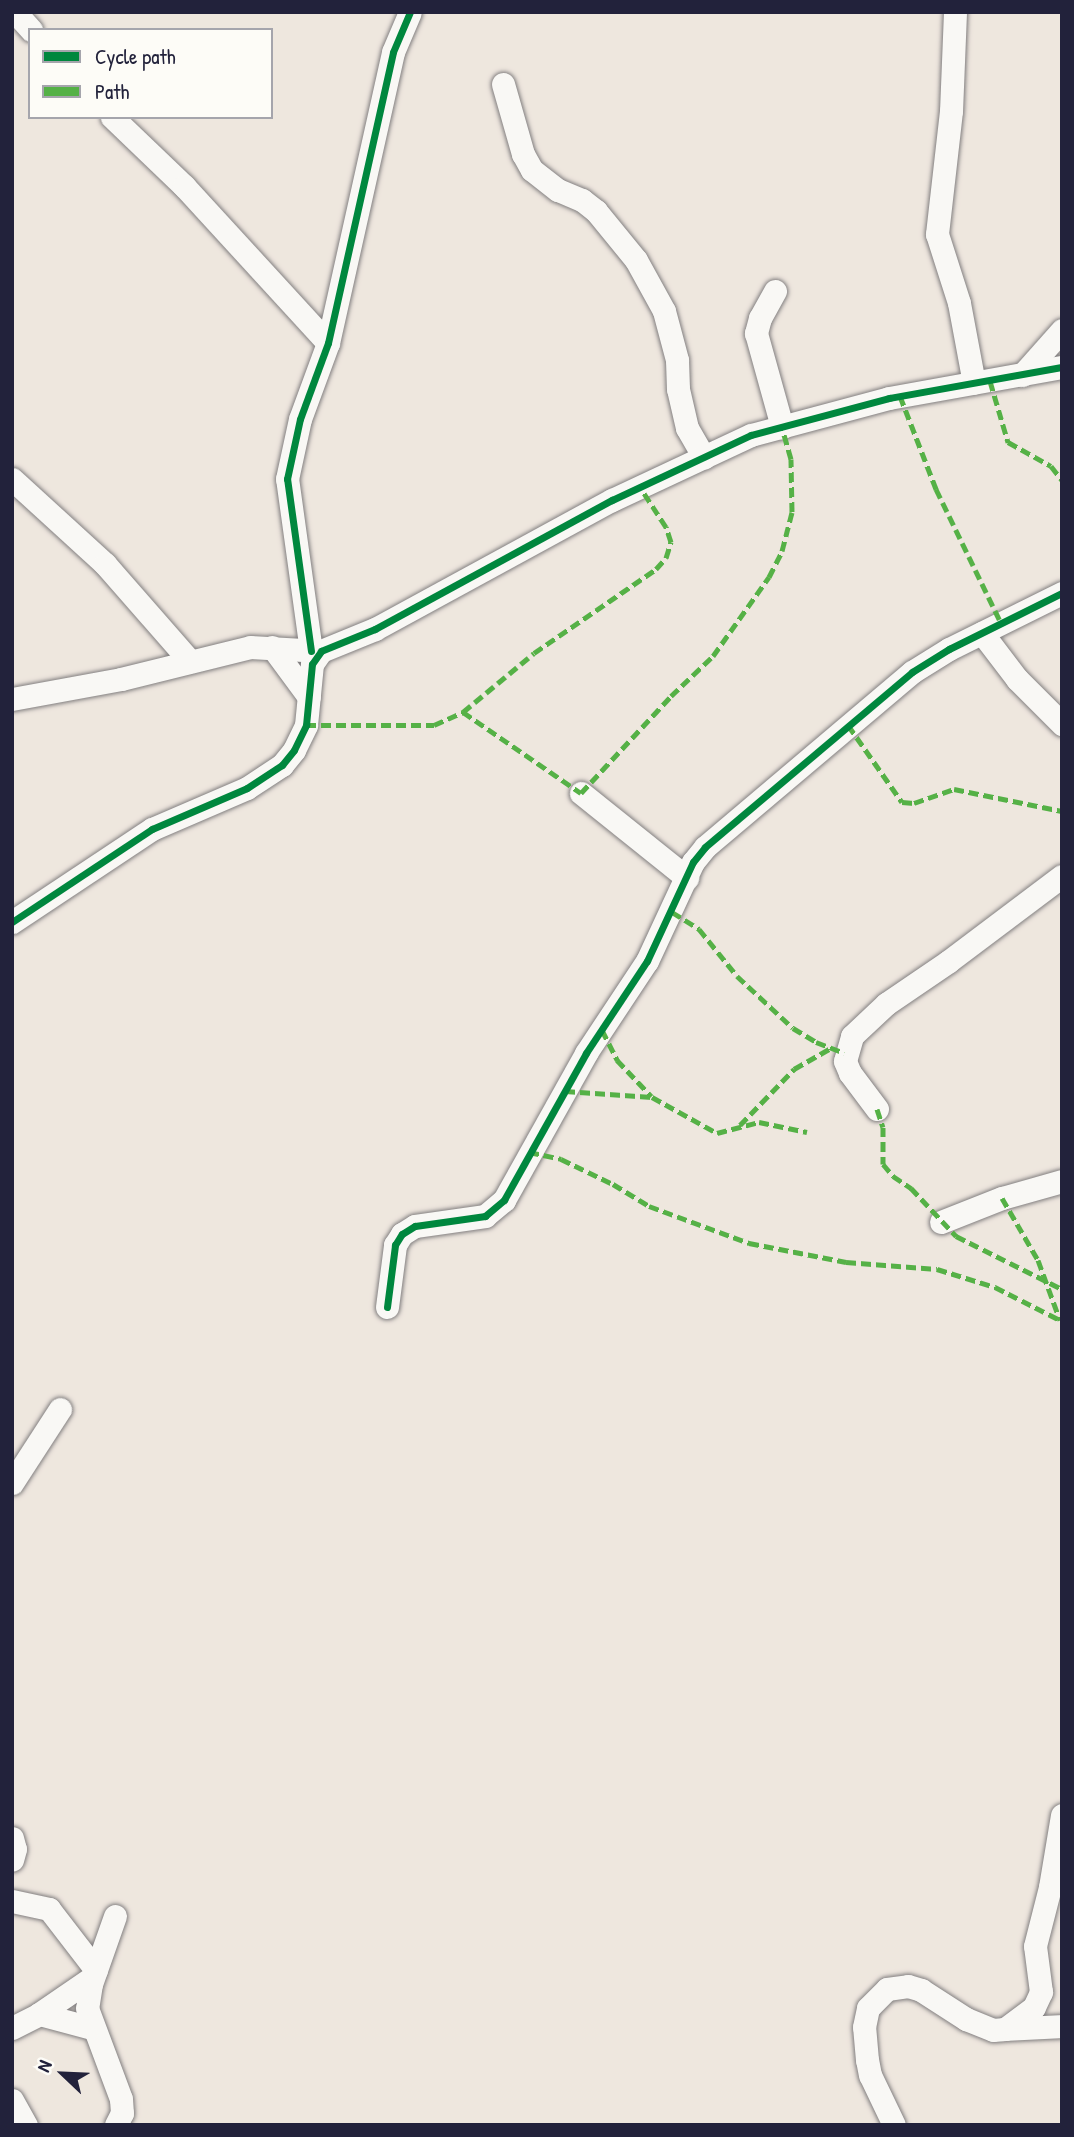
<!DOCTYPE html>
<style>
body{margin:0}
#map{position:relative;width:1074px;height:2137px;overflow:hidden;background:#eee7de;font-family:"Patrick Hand",sans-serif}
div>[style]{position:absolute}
.roads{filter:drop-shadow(0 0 2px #827f80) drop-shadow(0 0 2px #827f80)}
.minor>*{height:23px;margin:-11.5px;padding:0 11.5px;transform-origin:11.5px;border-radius:11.5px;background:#f9f8f5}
.quiet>*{height:5px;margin-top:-2.5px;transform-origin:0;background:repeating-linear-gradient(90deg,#55b146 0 10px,transparent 0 15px)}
.cycleway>*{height:7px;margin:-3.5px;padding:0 3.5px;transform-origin:3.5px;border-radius:3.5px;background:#00873e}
span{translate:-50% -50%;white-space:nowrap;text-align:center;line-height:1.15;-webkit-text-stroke:5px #fdfcf7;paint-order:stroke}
.frame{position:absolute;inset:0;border:14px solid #22223b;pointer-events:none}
.legend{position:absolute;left:28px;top:28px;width:245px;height:91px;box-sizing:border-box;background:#fdfcf7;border:2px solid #a5a5ac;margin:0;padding:9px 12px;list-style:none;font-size:21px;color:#22223b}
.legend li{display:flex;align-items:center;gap:14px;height:35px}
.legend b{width:35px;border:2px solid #a5a5ac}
.north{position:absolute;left:28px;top:2039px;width:70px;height:70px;-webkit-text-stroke:5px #fdfcf7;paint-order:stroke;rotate:293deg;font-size:19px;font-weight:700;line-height:28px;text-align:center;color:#22223b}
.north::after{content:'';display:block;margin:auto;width:24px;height:32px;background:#22223b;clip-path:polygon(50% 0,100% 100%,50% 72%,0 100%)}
</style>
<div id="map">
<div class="roads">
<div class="minor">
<div style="left:15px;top:12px;width:24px;rotate:48deg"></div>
<div style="left:955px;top:12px;width:99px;rotate:92.3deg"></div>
<div style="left:951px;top:111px;width:124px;rotate:96.5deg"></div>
<div style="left:937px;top:234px;width:72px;rotate:72.3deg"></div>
<div style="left:959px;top:303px;width:81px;rotate:79.4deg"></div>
<div style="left:503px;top:84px;width:73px;rotate:74.1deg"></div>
<div style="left:523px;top:154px;width:18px;rotate:61deg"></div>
<div style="left:532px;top:170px;width:33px;rotate:38deg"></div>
<div style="left:558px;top:190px;width:26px;rotate:23deg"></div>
<div style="left:582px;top:200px;width:18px;rotate:38deg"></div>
<div style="left:596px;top:211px;width:63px;rotate:50.8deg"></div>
<div style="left:636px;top:260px;width:58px;rotate:61.2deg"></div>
<div style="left:664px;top:311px;width:51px;rotate:75.1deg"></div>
<div style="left:677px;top:360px;width:29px;rotate:88deg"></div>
<div style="left:678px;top:389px;width:40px;rotate:77deg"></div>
<div style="left:687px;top:428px;width:34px;rotate:60deg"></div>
<div style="left:112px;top:117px;width:100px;rotate:43.8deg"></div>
<div style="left:184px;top:186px;width:213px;rotate:47.5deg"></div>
<div style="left:775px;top:291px;width:31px;rotate:119deg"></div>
<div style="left:760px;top:318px;width:16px;rotate:105deg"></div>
<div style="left:756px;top:333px;width:98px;rotate:74.5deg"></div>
<div style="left:1022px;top:375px;width:60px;rotate:-48.4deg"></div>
<div style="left:12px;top:479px;width:126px;rotate:42.4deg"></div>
<div style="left:105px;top:564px;width:129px;rotate:48.8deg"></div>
<div style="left:982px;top:633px;width:58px;rotate:52.7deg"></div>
<div style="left:1017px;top:679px;width:64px;rotate:45deg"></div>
<div style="left:272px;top:647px;width:62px;rotate:53.5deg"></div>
<div style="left:311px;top:651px;width:174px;rotate:-97.9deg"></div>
<div style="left:287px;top:479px;width:61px;rotate:-77.8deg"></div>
<div style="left:300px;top:419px;width:81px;rotate:-69.8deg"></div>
<div style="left:328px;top:343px;width:298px;rotate:-77.4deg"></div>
<div style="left:393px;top:52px;width:43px;rotate:-67deg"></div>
<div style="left:12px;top:699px;width:111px;rotate:-10.4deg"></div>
<div style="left:121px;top:679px;width:133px;rotate:-13.9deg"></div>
<div style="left:250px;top:647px;width:71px;rotate:3.2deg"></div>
<div style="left:581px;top:793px;width:136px;rotate:38.7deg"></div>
<div style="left:12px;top:922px;width:168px;rotate:-33.6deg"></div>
<div style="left:152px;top:829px;width:103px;rotate:-23.3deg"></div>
<div style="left:247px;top:788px;width:42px;rotate:-33.3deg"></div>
<div style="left:282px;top:765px;width:19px;rotate:-51deg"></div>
<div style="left:294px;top:750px;width:28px;rotate:-64deg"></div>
<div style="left:306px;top:725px;width:61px;rotate:-84.4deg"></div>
<div style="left:312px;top:664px;width:16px;rotate:-55deg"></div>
<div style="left:321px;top:651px;width:58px;rotate:-22.2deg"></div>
<div style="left:375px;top:629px;width:270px;rotate:-28.6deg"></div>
<div style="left:612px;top:500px;width:153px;rotate:-25.1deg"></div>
<div style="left:751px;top:435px;width:143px;rotate:-15deg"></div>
<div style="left:889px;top:398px;width:176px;rotate:-10.2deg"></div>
<div style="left:877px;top:1109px;width:45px;rotate:-126.9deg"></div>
<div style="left:850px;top:1073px;width:13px;rotate:-113deg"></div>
<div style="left:845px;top:1061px;width:26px;rotate:-74deg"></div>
<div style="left:852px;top:1036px;width:47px;rotate:-43.3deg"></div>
<div style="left:886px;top:1004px;width:76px;rotate:-34.3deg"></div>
<div style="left:949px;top:961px;width:141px;rotate:-37deg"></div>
<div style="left:941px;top:1222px;width:66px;rotate:-21.5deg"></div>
<div style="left:1002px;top:1198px;width:62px;rotate:-15.8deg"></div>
<div style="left:387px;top:1307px;width:63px;rotate:-82.6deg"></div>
<div style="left:395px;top:1245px;width:13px;rotate:-58deg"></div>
<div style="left:402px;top:1234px;width:15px;rotate:-32deg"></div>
<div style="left:415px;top:1226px;width:71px;rotate:-8.1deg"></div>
<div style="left:485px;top:1216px;width:25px;rotate:-40deg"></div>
<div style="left:504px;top:1200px;width:168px;rotate:-60.8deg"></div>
<div style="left:586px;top:1053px;width:110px;rotate:-56.5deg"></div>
<div style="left:647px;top:961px;width:109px;rotate:-65.1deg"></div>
<div style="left:693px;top:862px;width:19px;rotate:-51deg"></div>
<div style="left:705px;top:847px;width:271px;rotate:-40.2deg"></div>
<div style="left:912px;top:672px;width:44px;rotate:-31.9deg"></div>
<div style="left:949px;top:649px;width:126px;rotate:-26.4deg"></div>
<div style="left:12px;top:1483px;width:88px;rotate:-57deg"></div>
<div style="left:12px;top:1838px;width:11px;rotate:75deg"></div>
<div style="left:15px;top:1849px;width:11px;rotate:105deg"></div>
<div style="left:12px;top:1901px;width:38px;rotate:12deg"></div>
<div style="left:49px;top:1909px;width:77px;rotate:52.4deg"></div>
<div style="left:115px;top:1916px;width:72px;rotate:109.4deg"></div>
<div style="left:91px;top:1984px;width:24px;rotate:99deg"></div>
<div style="left:87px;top:2008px;width:97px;rotate:69.5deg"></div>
<div style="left:121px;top:2099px;width:14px;rotate:86deg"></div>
<div style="left:122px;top:2113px;width:13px;rotate:117deg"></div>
<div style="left:39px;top:2014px;width:55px;rotate:14.8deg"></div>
<div style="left:12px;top:2028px;width:30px;rotate:-27deg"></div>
<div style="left:39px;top:2014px;width:65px;rotate:-34.4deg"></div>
<div style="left:1005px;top:2029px;width:57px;rotate:-3deg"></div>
<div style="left:12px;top:2100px;width:29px;rotate:61deg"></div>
<div style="left:894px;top:2125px;width:55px;rotate:-115.6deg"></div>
<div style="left:870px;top:2075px;width:15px;rotate:-101deg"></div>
<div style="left:867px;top:2060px;width:33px;rotate:-95deg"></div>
<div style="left:864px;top:2027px;width:19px;rotate:-78deg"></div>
<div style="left:868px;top:2008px;width:27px;rotate:-45deg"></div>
<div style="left:887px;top:1989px;width:21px;rotate:-8deg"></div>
<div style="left:908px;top:1986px;width:14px;rotate:17deg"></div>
<div style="left:921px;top:1990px;width:54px;rotate:32.8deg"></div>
<div style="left:966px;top:2019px;width:29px;rotate:22deg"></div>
<div style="left:993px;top:2030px;width:12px;rotate:-5deg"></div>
<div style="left:1005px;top:2029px;width:36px;rotate:-37deg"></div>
<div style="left:1034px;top:2007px;width:17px;rotate:-65deg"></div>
<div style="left:1041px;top:1992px;width:46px;rotate:-97.4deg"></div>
<div style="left:1035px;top:1946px;width:61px;rotate:-75.7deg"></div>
<div style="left:1050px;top:1887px;width:73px;rotate:-80.5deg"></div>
</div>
</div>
<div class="quiet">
<div style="left:990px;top:381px;width:64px;rotate:73.6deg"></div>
<div style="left:1008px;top:442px;width:49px;rotate:29.2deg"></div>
<div style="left:1051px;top:466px;width:18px;rotate:52deg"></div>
<div style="left:900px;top:396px;width:100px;rotate:68.8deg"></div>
<div style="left:936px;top:489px;width:149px;rotate:64.1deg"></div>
<div style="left:463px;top:712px;width:143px;rotate:34.5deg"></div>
<div style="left:581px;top:793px;width:132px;rotate:-47.1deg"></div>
<div style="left:671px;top:696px;width:58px;rotate:-43.6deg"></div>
<div style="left:713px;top:656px;width:97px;rotate:-54.7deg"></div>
<div style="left:769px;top:577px;width:29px;rotate:-63deg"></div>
<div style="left:782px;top:551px;width:40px;rotate:-75.6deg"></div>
<div style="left:792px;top:512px;width:53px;rotate:-91.1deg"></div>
<div style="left:791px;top:459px;width:33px;rotate:-106deg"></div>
<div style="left:306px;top:725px;width:128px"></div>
<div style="left:434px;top:725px;width:32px;rotate:-24deg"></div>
<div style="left:463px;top:712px;width:92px;rotate:-39.7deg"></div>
<div style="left:534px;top:653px;width:148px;rotate:-34.5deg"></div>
<div style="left:656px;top:569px;width:15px;rotate:-48deg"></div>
<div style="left:666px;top:558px;width:17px;rotate:-73deg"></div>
<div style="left:671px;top:542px;width:16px;rotate:-108deg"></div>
<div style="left:666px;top:527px;width:48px;rotate:-123deg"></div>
<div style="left:848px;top:725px;width:94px;rotate:55deg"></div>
<div style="left:902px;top:802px;width:12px;rotate:5deg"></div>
<div style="left:914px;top:803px;width:42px;rotate:-19.3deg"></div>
<div style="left:954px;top:789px;width:110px;rotate:11.5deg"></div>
<div style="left:672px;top:912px;width:32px;rotate:32deg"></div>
<div style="left:699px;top:929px;width:60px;rotate:51deg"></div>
<div style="left:737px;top:976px;width:76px;rotate:42.9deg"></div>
<div style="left:793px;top:1028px;width:27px;rotate:31deg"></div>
<div style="left:816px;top:1042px;width:30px;rotate:21deg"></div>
<div style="left:602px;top:1030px;width:34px;rotate:63deg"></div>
<div style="left:617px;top:1060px;width:50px;rotate:46.6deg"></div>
<div style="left:565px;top:1091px;width:87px;rotate:3.9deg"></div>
<div style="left:652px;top:1097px;width:74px;rotate:29deg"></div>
<div style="left:717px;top:1133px;width:43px;rotate:-14.7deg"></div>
<div style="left:759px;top:1122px;width:49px;rotate:11.8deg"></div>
<div style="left:877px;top:1109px;width:19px;rotate:72deg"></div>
<div style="left:883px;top:1127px;width:37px;rotate:90deg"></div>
<div style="left:883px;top:1164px;width:16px;rotate:50deg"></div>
<div style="left:893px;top:1176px;width:22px;rotate:34deg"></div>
<div style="left:911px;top:1188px;width:66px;rotate:46.8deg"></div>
<div style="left:956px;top:1236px;width:119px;rotate:26.6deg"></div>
<div style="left:740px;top:1125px;width:78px;rotate:-46deg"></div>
<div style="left:794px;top:1069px;width:43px;rotate:-29.6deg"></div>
<div style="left:529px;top:1152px;width:33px;rotate:12deg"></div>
<div style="left:561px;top:1159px;width:58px;rotate:25.7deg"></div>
<div style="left:613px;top:1184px;width:42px;rotate:31.4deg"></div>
<div style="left:649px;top:1206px;width:107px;rotate:20.3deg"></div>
<div style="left:749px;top:1243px;width:99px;rotate:11.1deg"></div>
<div style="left:846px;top:1262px;width:91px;rotate:4.4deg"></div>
<div style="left:937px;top:1269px;width:61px;rotate:17.2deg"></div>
<div style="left:995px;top:1287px;width:75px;rotate:26.9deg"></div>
<div style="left:1002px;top:1198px;width:72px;rotate:59.9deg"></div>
<div style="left:1038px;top:1260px;width:64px;rotate:69.9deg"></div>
</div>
<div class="cycleway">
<div style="left:311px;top:651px;width:174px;rotate:-97.9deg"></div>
<div style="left:287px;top:479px;width:61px;rotate:-77.8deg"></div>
<div style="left:300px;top:419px;width:81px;rotate:-69.8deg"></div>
<div style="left:328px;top:343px;width:298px;rotate:-77.4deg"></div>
<div style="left:393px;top:52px;width:43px;rotate:-67deg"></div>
<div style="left:12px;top:922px;width:168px;rotate:-33.6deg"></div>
<div style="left:152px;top:829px;width:103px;rotate:-23.3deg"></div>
<div style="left:247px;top:788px;width:42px;rotate:-33.3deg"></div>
<div style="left:282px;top:765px;width:19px;rotate:-51deg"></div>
<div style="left:294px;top:750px;width:28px;rotate:-64deg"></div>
<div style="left:306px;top:725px;width:61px;rotate:-84.4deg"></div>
<div style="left:312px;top:664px;width:16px;rotate:-55deg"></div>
<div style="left:321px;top:651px;width:58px;rotate:-22.2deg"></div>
<div style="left:375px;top:629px;width:270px;rotate:-28.6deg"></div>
<div style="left:612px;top:500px;width:153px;rotate:-25.1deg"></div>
<div style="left:751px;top:435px;width:143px;rotate:-15deg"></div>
<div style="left:889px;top:398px;width:176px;rotate:-10.2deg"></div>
<div style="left:387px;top:1307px;width:63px;rotate:-82.6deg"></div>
<div style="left:395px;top:1245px;width:13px;rotate:-58deg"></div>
<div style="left:402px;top:1234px;width:15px;rotate:-32deg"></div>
<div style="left:415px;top:1226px;width:71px;rotate:-8.1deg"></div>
<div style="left:485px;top:1216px;width:25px;rotate:-40deg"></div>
<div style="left:504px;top:1200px;width:168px;rotate:-60.8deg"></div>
<div style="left:586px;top:1053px;width:110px;rotate:-56.5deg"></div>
<div style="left:647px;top:961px;width:109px;rotate:-65.1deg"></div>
<div style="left:693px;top:862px;width:19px;rotate:-51deg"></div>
<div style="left:705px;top:847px;width:271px;rotate:-40.2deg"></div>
<div style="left:912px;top:672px;width:44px;rotate:-31.9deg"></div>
<div style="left:949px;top:649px;width:126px;rotate:-26.4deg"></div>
</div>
<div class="frame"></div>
<ul class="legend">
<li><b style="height:9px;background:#00873e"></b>Cycle path</li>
<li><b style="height:9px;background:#55b146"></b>Path</li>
</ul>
<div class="north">N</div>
</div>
